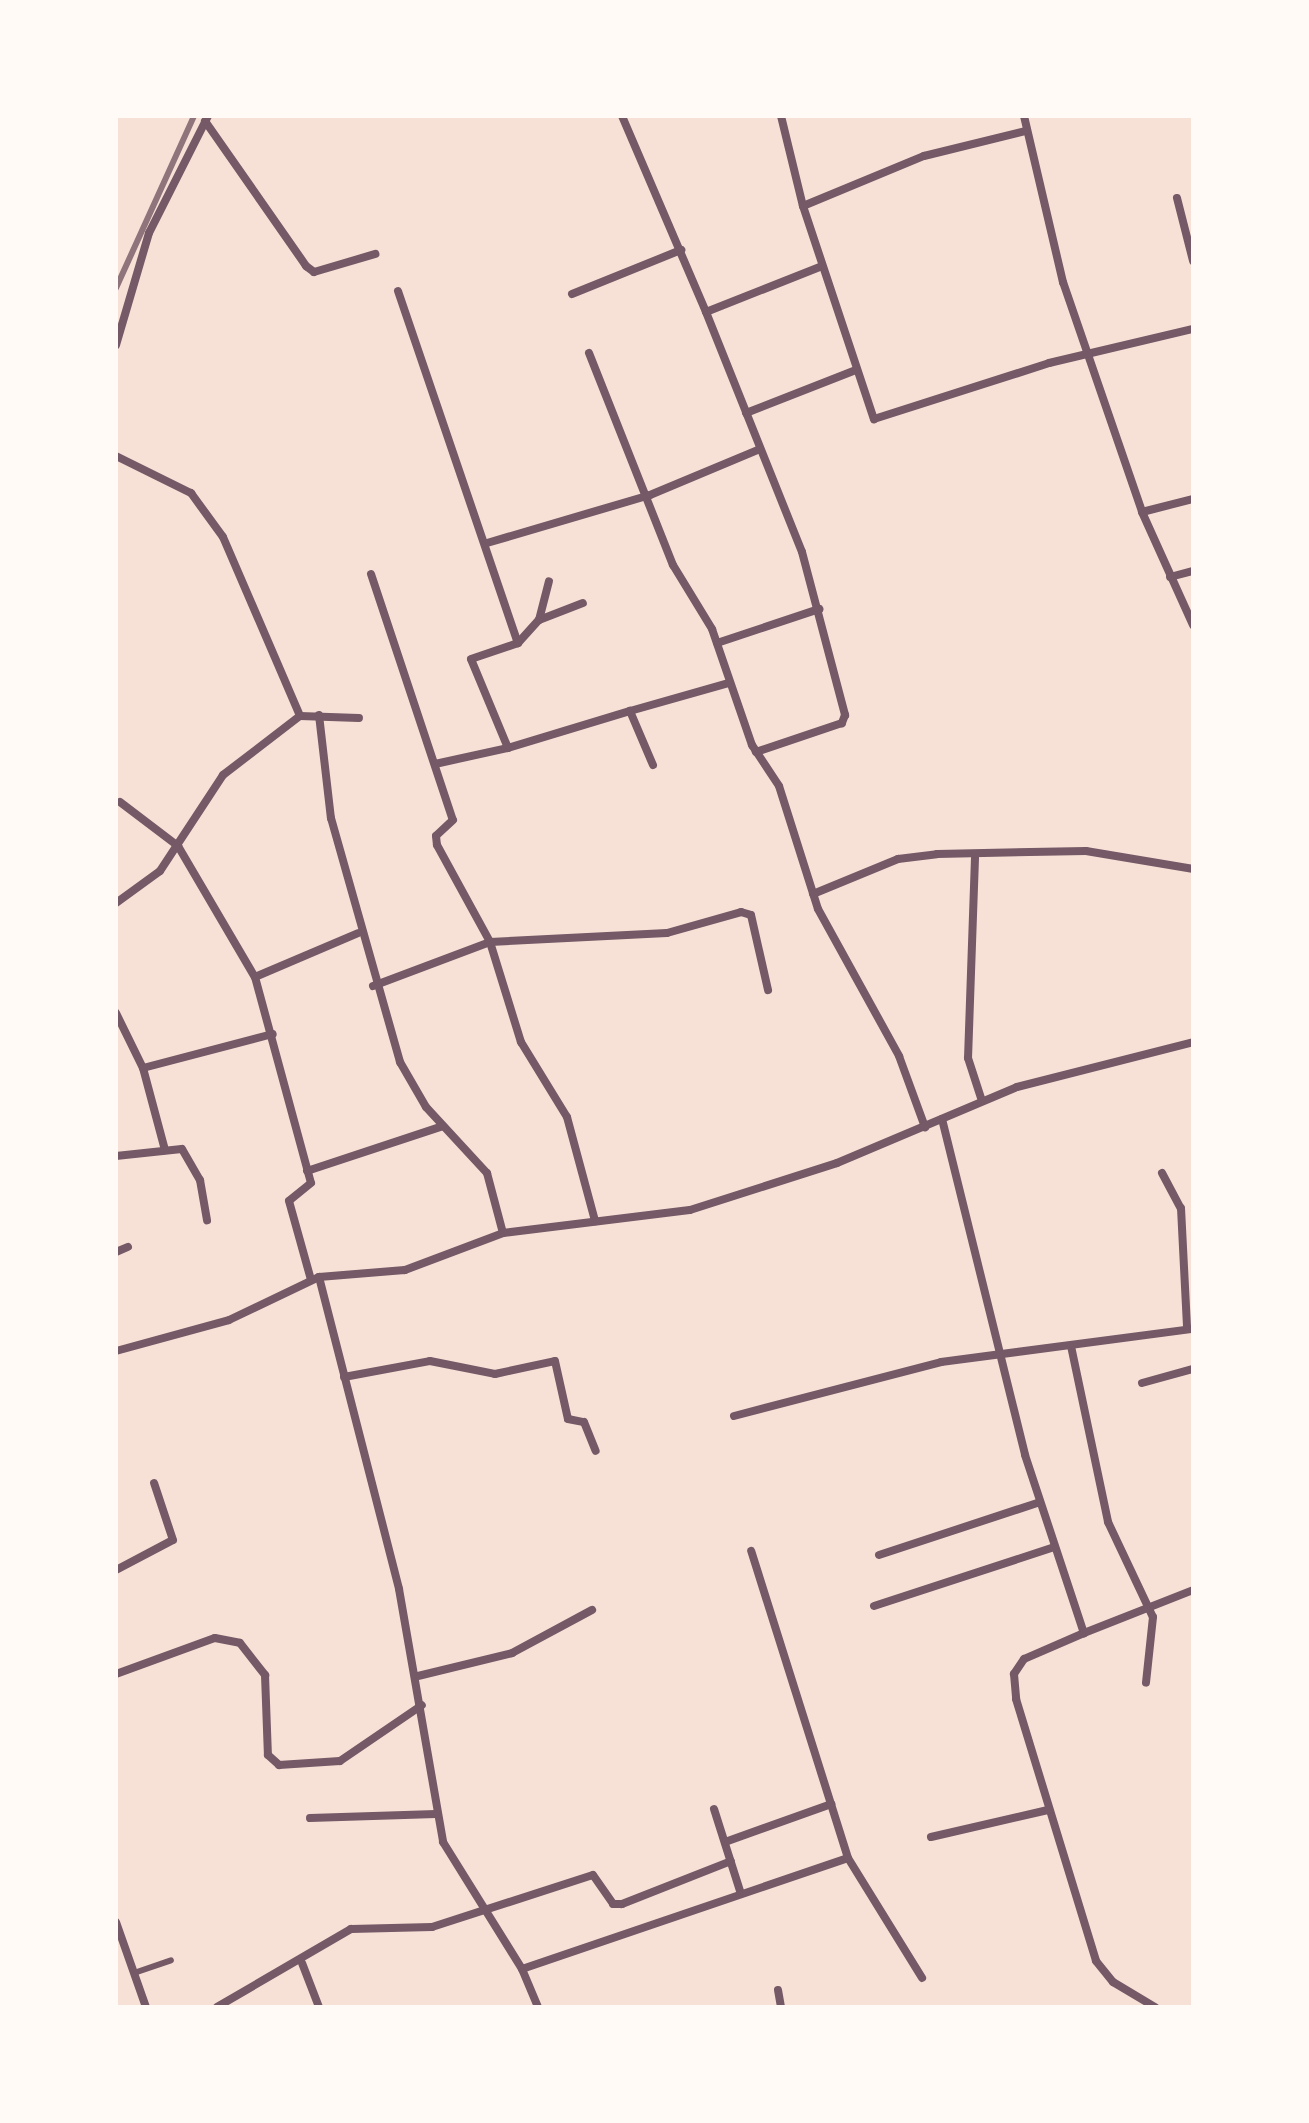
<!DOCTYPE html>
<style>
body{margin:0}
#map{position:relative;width:1309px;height:2123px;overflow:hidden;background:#f7e1d7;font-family:Helvetica,sans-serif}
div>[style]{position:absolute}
.service>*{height:6px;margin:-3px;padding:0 3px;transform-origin:3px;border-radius:3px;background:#755966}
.minor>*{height:8px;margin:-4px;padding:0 4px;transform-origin:4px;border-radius:4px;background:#755966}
.rail>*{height:6px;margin:-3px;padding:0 3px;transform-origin:3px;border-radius:3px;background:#8f747c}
span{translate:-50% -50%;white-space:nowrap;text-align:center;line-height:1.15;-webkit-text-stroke:6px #fffaf5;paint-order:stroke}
.frame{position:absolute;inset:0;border:118px solid #fffaf5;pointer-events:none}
</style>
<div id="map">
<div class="service">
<div style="left:134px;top:1973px;width:39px;rotate:-19deg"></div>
</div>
<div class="minor">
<div style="left:622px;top:116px;width:213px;rotate:66.8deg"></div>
<div style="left:706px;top:312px;width:125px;rotate:-21.6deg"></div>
<div style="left:781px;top:116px;width:93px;rotate:76.3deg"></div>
<div style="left:803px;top:206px;width:225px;rotate:71.6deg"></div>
<div style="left:874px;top:419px;width:184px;rotate:-17.7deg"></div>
<div style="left:1049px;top:363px;width:148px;rotate:-13.3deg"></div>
<div style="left:1024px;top:116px;width:171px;rotate:76.8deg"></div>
<div style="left:1063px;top:282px;width:243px;rotate:71deg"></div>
<div style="left:1142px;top:512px;width:124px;rotate:65.7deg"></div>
<div style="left:205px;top:121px;width:177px;rotate:55.1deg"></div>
<div style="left:306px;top:266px;width:10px;rotate:37deg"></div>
<div style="left:314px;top:272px;width:64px;rotate:-16.4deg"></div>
<div style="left:1177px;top:198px;width:65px;rotate:75.7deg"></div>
<div style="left:803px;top:206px;width:131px;rotate:-22.5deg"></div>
<div style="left:924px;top:156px;width:105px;rotate:-13.8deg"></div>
<div style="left:398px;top:291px;width:372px;rotate:71.2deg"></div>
<div style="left:572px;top:294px;width:118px;rotate:-22deg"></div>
<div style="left:706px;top:312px;width:258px;rotate:68.2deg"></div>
<div style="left:802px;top:552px;width:169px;rotate:75.2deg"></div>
<div style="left:845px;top:715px;width:9px;rotate:111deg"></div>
<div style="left:842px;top:723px;width:91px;rotate:161.4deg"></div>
<div style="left:116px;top:345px;width:117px;rotate:-73.6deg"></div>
<div style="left:149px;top:233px;width:131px;rotate:-63.2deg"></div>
<div style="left:589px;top:353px;width:228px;rotate:68.4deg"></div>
<div style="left:673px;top:565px;width:75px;rotate:58.6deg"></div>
<div style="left:712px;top:629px;width:123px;rotate:71deg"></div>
<div style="left:752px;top:745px;width:49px;rotate:56.6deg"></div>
<div style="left:779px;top:786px;width:129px;rotate:72.4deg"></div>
<div style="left:818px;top:909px;width:168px;rotate:61.1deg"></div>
<div style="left:899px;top:1056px;width:76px;rotate:69.9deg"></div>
<div style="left:746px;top:413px;width:118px;rotate:-21.4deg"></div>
<div style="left:116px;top:456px;width:84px;rotate:26.3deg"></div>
<div style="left:191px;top:493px;width:54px;rotate:54deg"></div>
<div style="left:223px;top:537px;width:195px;rotate:66.7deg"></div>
<div style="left:1142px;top:512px;width:53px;rotate:-14.3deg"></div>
<div style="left:487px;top:543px;width:170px;rotate:-16.4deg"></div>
<div style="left:650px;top:495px;width:119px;rotate:-22.7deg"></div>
<div style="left:371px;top:574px;width:259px;rotate:71.6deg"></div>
<div style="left:453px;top:820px;width:23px;rotate:137deg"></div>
<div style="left:436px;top:836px;width:9px;rotate:84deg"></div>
<div style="left:437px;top:845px;width:111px;rotate:61.3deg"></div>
<div style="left:490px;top:942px;width:105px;rotate:72.8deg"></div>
<div style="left:521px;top:1042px;width:88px;rotate:58.5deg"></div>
<div style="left:567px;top:1117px;width:108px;rotate:74.9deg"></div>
<div style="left:1170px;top:577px;width:24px;rotate:-15deg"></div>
<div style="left:539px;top:620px;width:47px;rotate:-21.1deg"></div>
<div style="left:717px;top:643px;width:108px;rotate:-18.4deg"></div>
<div style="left:319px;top:715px;width:104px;rotate:83.4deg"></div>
<div style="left:331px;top:818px;width:254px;rotate:74.2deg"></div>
<div style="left:400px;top:1062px;width:52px;rotate:60deg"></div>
<div style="left:426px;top:1107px;width:90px;rotate:47.3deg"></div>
<div style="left:487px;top:1173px;width:62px;rotate:75.1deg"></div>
<div style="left:300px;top:716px;width:59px;rotate:1.9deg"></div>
<div style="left:508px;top:748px;width:127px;rotate:-16.9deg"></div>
<div style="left:435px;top:764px;width:75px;rotate:-12.4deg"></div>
<div style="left:508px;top:748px;width:96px;rotate:-112.6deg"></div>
<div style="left:471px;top:659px;width:50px;rotate:-18.8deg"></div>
<div style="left:518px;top:643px;width:31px;rotate:-48deg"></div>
<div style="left:539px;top:620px;width:40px;rotate:-75.6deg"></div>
<div style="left:653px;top:765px;width:59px;rotate:-113.1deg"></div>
<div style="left:630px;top:711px;width:103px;rotate:-15.8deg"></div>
<div style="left:120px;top:802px;width:73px;rotate:37.2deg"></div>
<div style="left:178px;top:846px;width:152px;rotate:59.6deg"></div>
<div style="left:255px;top:977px;width:213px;rotate:74.8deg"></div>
<div style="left:311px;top:1183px;width:28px;rotate:141deg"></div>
<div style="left:289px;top:1201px;width:82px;rotate:74.4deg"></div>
<div style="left:975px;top:858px;width:200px;rotate:92deg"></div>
<div style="left:968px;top:1058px;width:45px;rotate:72deg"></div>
<div style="left:813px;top:894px;width:92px;rotate:-22.4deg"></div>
<div style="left:898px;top:859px;width:39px;rotate:-7deg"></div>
<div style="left:937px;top:854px;width:149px;rotate:-1.2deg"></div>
<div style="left:1086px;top:851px;width:109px;rotate:9.5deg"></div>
<div style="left:116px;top:903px;width:54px;rotate:-36deg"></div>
<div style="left:160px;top:871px;width:115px;rotate:-56.7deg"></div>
<div style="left:223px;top:775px;width:97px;rotate:-37.5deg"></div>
<div style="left:255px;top:977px;width:112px;rotate:-23.1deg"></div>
<div style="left:373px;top:986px;width:125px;rotate:-20.6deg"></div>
<div style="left:490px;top:942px;width:177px;rotate:-2.9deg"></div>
<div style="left:667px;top:933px;width:77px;rotate:-15.8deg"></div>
<div style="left:741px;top:912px;width:10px;rotate:17deg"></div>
<div style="left:751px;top:915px;width:77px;rotate:77.2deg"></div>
<div style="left:116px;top:1013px;width:61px;rotate:63.9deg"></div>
<div style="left:143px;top:1068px;width:85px;rotate:75deg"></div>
<div style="left:143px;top:1068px;width:134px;rotate:-14.7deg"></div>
<div style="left:942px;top:1119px;width:346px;rotate:76.1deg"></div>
<div style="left:1025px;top:1455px;width:188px;rotate:71.7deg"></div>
<div style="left:1084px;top:1633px;width:65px;rotate:156.6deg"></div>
<div style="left:1024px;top:1659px;width:18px;rotate:124deg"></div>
<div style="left:1014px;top:1674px;width:25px;rotate:85deg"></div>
<div style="left:1016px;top:1699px;width:274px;rotate:73deg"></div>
<div style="left:1096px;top:1961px;width:27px;rotate:51deg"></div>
<div style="left:1113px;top:1982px;width:49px;rotate:30.8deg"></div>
<div style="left:116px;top:1156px;width:66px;rotate:-6.1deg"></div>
<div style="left:182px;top:1149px;width:36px;rotate:60deg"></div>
<div style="left:200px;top:1180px;width:41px;rotate:80.1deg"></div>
<div style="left:307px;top:1171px;width:143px;rotate:-18.3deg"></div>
<div style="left:1162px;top:1173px;width:40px;rotate:62deg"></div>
<div style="left:1181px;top:1208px;width:119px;rotate:87.1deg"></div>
<div style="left:116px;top:1252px;width:13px;rotate:-23deg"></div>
<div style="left:319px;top:1277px;width:322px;rotate:75.6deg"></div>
<div style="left:399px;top:1589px;width:257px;rotate:80.1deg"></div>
<div style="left:443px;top:1842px;width:150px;rotate:58.1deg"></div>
<div style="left:522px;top:1969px;width:41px;rotate:67.2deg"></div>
<div style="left:1071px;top:1346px;width:180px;rotate:78.1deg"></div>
<div style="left:1108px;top:1522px;width:105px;rotate:64.7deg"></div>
<div style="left:1153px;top:1617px;width:66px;rotate:96.1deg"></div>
<div style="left:116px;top:1351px;width:117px;rotate:-15.3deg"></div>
<div style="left:229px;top:1320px;width:100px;rotate:-25.5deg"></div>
<div style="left:319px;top:1277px;width:86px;rotate:-4.7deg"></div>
<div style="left:405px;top:1270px;width:105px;rotate:-20.7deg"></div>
<div style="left:503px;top:1233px;width:188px;rotate:-7deg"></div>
<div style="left:690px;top:1210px;width:154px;rotate:-17.7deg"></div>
<div style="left:837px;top:1163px;width:195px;rotate:-22.9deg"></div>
<div style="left:1017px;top:1087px;width:182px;rotate:-14.3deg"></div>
<div style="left:344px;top:1377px;width:87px;rotate:-10.5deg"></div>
<div style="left:430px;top:1361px;width:66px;rotate:11.3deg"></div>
<div style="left:495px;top:1374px;width:61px;rotate:-12.2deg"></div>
<div style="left:555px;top:1361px;width:59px;rotate:77.4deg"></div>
<div style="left:568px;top:1419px;width:16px;rotate:11deg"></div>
<div style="left:584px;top:1422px;width:31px;rotate:68deg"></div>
<div style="left:1142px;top:1383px;width:53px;rotate:-15.4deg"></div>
<div style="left:734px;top:1416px;width:214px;rotate:-14.6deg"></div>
<div style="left:941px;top:1362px;width:254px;rotate:-7.5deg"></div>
<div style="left:879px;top:1555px;width:169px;rotate:-18.2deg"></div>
<div style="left:116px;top:1570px;width:64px;rotate:-27.8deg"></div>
<div style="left:173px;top:1540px;width:60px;rotate:-108.4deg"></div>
<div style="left:874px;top:1606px;width:189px;rotate:-18.1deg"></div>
<div style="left:1084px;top:1633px;width:117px;rotate:-21.5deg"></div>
<div style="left:116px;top:1674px;width:105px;rotate:-20deg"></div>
<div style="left:215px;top:1638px;width:25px;rotate:11deg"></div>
<div style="left:240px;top:1643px;width:41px;rotate:52deg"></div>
<div style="left:265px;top:1675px;width:80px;rotate:87.9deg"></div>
<div style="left:268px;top:1755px;width:15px;rotate:42deg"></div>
<div style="left:279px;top:1765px;width:61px;rotate:-3.8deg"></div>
<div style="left:340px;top:1761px;width:99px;rotate:-34.3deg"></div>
<div style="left:418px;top:1676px;width:97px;rotate:-13.7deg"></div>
<div style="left:512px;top:1653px;width:91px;rotate:-28.3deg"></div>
<div style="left:714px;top:1809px;width:89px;rotate:72.4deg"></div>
<div style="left:310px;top:1818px;width:126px;rotate:-1.8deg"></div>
<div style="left:931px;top:1837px;width:120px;rotate:-13deg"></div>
<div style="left:725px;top:1842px;width:113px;rotate:-19.7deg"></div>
<div style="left:848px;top:1858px;width:141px;rotate:58.3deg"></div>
<div style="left:116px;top:1922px;width:90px;rotate:70.6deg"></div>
<div style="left:302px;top:1963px;width:47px;rotate:68.9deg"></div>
<div style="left:522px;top:1969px;width:344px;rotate:-18.8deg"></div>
<div style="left:848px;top:1858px;width:322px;rotate:-107.5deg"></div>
<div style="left:778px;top:1990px;width:17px;rotate:80deg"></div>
<div style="left:217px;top:2007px;width:155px;rotate:-30.2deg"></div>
<div style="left:351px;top:1929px;width:81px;rotate:-1.4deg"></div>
<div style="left:432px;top:1927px;width:169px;rotate:-17.9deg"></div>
<div style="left:593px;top:1875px;width:35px;rotate:55deg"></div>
<div style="left:613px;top:1904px;width:9px"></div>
<div style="left:622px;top:1904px;width:117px;rotate:-21.5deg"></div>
</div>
<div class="rail">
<div style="left:116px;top:288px;width:189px;rotate:-65.6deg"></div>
</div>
<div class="frame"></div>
</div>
